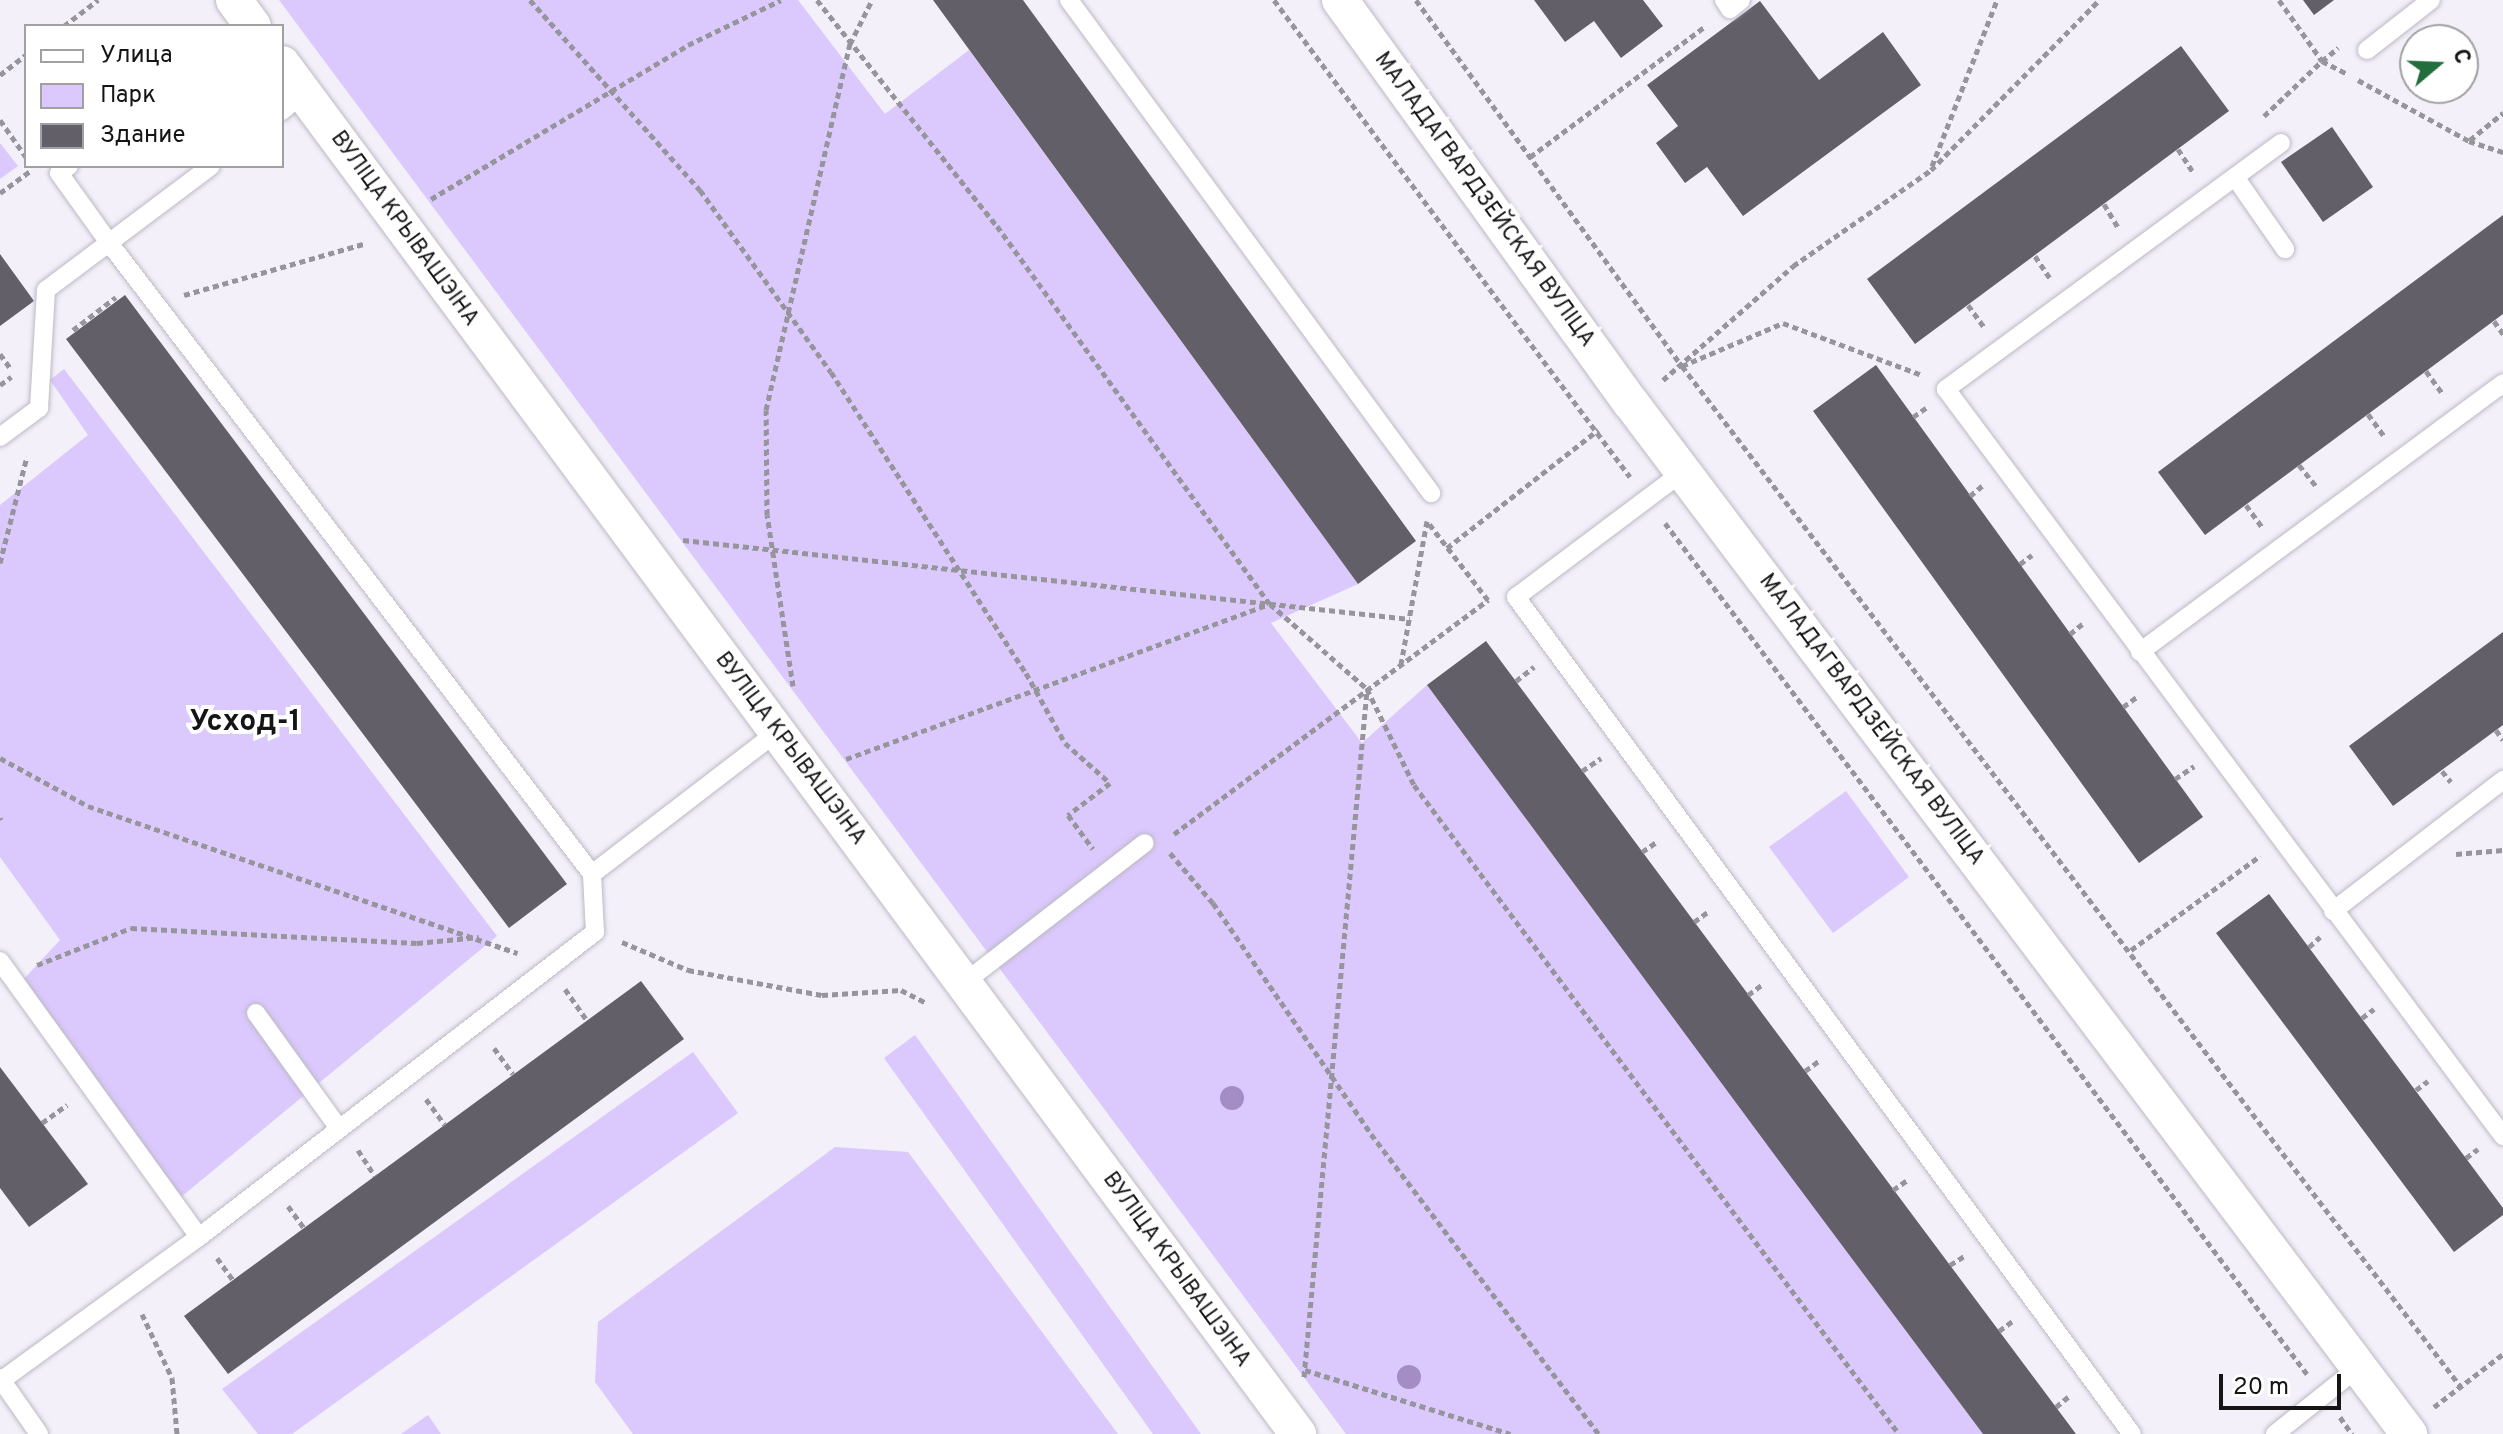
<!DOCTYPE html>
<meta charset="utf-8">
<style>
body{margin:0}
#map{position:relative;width:2503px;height:1434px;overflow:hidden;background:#f3f0fa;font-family:Overpass,sans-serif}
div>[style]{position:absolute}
.green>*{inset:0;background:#dbc8fd}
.building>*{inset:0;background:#625f68}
.path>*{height:5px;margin-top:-2.5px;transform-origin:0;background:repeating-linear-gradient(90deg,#97959c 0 6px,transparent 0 10px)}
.roads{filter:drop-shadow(0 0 2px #bcb9c3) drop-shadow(0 0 2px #bcb9c3)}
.service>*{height:18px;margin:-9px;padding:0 9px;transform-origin:9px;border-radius:9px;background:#fff}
.minor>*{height:36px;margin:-18px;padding:0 18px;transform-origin:18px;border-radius:18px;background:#fff}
.trees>*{width:24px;height:24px;margin:-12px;border-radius:50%;background:#a48cc4}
span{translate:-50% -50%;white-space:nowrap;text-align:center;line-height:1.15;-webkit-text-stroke:8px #fff;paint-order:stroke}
.street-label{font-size:22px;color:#151417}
.district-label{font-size:30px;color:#151417;font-weight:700}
.legend{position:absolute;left:24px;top:24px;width:260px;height:144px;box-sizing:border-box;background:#fff;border:2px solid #a1a1a2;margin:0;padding:10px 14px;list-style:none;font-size:24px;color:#151417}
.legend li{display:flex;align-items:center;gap:16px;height:40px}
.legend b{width:40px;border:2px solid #a1a1a2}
.north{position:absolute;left:2399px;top:24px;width:80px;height:80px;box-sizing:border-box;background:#fff;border:2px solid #a1a1a2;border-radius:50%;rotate:71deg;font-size:22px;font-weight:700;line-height:32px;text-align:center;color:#151417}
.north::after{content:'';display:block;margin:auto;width:28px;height:36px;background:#226e3c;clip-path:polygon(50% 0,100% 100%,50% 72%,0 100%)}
.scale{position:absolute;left:2219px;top:1374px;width:122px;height:36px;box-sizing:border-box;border:4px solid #151417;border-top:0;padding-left:10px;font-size:24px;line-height:28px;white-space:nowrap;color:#151417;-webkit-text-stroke:6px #fff;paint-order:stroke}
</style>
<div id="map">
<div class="green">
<div style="clip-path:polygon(279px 0,798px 0,885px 114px,969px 50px,1358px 584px,1271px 623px,1362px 743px,1427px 685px,1983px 1434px,1346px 1434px)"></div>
<div style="clip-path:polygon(0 143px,18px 166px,0 179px)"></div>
<div style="clip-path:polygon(64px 369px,497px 936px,175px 1202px,22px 981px,60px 940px,0 857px,0 505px,88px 435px,50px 380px)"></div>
<div style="clip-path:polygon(1846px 791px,1909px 877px,1833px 933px,1769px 847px)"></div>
<div style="clip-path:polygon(915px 1035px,1201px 1434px,1153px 1434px,884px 1058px)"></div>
<div style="clip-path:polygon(693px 1052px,738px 1113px,292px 1434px,258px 1434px,222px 1389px)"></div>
<div style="clip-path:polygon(835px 1147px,908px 1152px,1118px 1434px,633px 1434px,595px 1382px,598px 1322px)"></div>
<div style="clip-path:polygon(428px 1415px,441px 1434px,401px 1434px)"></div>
</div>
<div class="building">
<div style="clip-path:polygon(933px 0,1023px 0,1416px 541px,1358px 584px)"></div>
<div style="clip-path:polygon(1534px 0,1643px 0,1663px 26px,1621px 58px,1594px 21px,1565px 42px)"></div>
<div style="clip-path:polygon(2303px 0,2334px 0,2314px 15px)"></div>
<div style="clip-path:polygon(1760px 1px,1819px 80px,1883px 32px,1921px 85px,1743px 216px,1707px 167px,1685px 183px,1656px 143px,1678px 126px,1647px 85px)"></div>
<div style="clip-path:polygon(2181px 46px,2229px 111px,1915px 344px,1867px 279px)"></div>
<div style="clip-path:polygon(2332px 127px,2373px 187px,2323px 222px,2281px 162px)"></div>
<div style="clip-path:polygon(2503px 215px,2503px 314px,2205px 535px,2158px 472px)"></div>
<div style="clip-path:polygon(0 254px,34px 301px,0 326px)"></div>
<div style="clip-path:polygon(125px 295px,567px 884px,509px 928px,66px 339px)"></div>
<div style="clip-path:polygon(1876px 365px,2203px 817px,2139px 863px,1813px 411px)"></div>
<div style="clip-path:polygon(2503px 632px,2503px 725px,2393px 806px,2349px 746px)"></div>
<div style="clip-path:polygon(1486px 641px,1805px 1071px,2076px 1434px,1983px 1434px,1788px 1173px,1427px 685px)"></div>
<div style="clip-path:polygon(2269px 894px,2503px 1208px,2503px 1215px,2454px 1252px,2216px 933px)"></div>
<div style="clip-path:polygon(641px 981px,684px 1039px,228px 1374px,184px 1316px)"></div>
<div style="clip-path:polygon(0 1067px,88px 1184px,29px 1227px,0 1188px)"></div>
</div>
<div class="path">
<div style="left:530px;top:0;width:255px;rotate:48.2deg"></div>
<div style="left:700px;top:190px;width:224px;rotate:54.3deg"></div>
<div style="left:831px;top:372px;width:359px;rotate:57.1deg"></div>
<div style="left:1026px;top:673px;width:80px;rotate:60.9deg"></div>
<div style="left:1065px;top:743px;width:60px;rotate:41.6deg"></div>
<div style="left:1110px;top:783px;width:53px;rotate:142.7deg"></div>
<div style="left:1068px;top:815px;width:42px;rotate:53.7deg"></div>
<div style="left:817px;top:0;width:289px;rotate:51.5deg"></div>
<div style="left:997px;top:226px;width:466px;rotate:54.2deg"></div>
<div style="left:1270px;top:604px;width:129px;rotate:41.2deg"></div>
<div style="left:1367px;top:689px;width:107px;rotate:63.9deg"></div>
<div style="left:1414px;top:785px;width:810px;rotate:53.23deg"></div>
<div style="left:1274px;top:0;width:595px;rotate:53.26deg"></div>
<div style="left:1416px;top:0;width:452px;rotate:54deg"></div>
<div style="left:1682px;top:366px;width:1284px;rotate:52.66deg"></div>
<div style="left:2279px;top:0;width:75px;rotate:54.8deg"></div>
<div style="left:2322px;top:61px;width:21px;rotate:-39deg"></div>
<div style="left:64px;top:26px;width:43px;rotate:-37.4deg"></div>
<div style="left:0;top:75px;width:33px;rotate:-38deg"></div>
<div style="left:2358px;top:80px;width:127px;rotate:28.8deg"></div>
<div style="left:2469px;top:141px;width:36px;rotate:18deg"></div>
<div style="left:2264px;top:116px;width:80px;rotate:-43.5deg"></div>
<div style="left:2322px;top:61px;width:30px;rotate:27deg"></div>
<div style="left:0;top:120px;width:45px;rotate:54.9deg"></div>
<div style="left:2470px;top:140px;width:43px;rotate:-39.3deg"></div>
<div style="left:2178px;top:149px;width:27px;rotate:57deg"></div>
<div style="left:1530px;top:157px;width:219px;rotate:-36.7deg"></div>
<div style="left:1932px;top:166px;width:178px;rotate:-68.6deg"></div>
<div style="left:0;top:193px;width:39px;rotate:-36deg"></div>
<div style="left:431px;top:199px;width:300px;rotate:-30.9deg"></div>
<div style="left:688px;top:45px;width:103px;rotate:-25.8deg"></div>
<div style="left:2104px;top:204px;width:27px;rotate:59deg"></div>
<div style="left:2035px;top:256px;width:27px;rotate:56deg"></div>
<div style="left:184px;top:295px;width:189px;rotate:-15.9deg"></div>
<div style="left:1968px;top:305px;width:27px;rotate:54deg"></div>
<div style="left:2494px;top:321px;width:16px;rotate:55deg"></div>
<div style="left:73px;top:330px;width:54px;rotate:-37.5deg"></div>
<div style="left:0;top:354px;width:17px;rotate:54deg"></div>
<div style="left:1682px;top:366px;width:110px;rotate:-23.1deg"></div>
<div style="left:1783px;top:323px;width:148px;rotate:20.5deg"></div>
<div style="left:2426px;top:371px;width:27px;rotate:54deg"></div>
<div style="left:1663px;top:380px;width:173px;rotate:-41.2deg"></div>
<div style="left:1793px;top:266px;width:168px;rotate:-34.8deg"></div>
<div style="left:1931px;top:170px;width:239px;rotate:-45.3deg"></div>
<div style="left:0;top:385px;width:14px;rotate:-36deg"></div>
<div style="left:2368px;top:414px;width:27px;rotate:54deg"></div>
<div style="left:1913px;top:417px;width:16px;rotate:-35deg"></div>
<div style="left:2299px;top:465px;width:27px;rotate:51deg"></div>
<div style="left:1970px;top:496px;width:16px;rotate:-40deg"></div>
<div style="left:2246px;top:505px;width:27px;rotate:54deg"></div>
<div style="left:1665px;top:523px;width:1066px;rotate:52.97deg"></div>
<div style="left:683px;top:540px;width:731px;rotate:6.2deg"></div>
<div style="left:1447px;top:548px;width:192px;rotate:-38deg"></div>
<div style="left:0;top:563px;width:110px;rotate:-75.8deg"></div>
<div style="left:2020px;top:564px;width:15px;rotate:-37deg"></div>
<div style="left:2070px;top:634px;width:19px;rotate:-39deg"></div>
<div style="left:1516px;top:681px;width:23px;rotate:-38deg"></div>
<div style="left:793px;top:686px;width:173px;rotate:-98.6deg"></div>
<div style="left:767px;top:515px;width:105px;rotate:-90.5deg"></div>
<div style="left:766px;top:410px;width:376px;rotate:-77.1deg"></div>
<div style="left:850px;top:44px;width:49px;rotate:-63.4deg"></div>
<div style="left:2123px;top:707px;width:19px;rotate:-36deg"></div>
<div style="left:2496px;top:730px;width:12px;rotate:55deg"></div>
<div style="left:0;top:758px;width:100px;rotate:28.6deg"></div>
<div style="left:88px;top:806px;width:454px;rotate:18.9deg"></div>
<div style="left:846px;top:759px;width:451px;rotate:-20.1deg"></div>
<div style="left:1582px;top:771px;width:23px;rotate:-34deg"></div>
<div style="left:2442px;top:771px;width:14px;rotate:51deg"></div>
<div style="left:2175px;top:779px;width:23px;rotate:-34deg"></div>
<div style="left:0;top:818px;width:2px;rotate:63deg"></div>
<div style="left:1174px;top:834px;width:392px;rotate:-36.7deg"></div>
<div style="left:1488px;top:600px;width:100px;rotate:-127.7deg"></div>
<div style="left:1427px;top:521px;width:145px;rotate:100.3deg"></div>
<div style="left:1642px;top:852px;width:19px;rotate:-35deg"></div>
<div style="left:1170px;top:853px;width:66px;rotate:49.3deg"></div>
<div style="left:1213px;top:903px;width:280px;rotate:55.6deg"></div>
<div style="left:1371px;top:1134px;width:377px;rotate:52.8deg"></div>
<div style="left:2456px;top:854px;width:47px;rotate:-4.9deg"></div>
<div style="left:1694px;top:922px;width:19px;rotate:-36deg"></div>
<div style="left:622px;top:942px;width:72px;rotate:23deg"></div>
<div style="left:688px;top:970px;width:136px;rotate:10.6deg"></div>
<div style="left:822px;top:995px;width:79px;rotate:-3.6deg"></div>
<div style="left:901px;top:990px;width:30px;rotate:27deg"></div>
<div style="left:2309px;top:947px;width:15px;rotate:-42deg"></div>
<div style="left:2131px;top:950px;width:160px;rotate:-36.1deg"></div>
<div style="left:37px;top:965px;width:101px;rotate:-21.5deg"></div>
<div style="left:131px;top:928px;width:286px;rotate:3deg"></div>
<div style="left:417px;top:943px;width:62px;rotate:-5.5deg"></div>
<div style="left:565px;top:989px;width:38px;rotate:55deg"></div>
<div style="left:1748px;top:995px;width:19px;rotate:-36deg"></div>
<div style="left:2362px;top:1018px;width:15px;rotate:-37deg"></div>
<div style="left:494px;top:1048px;width:32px;rotate:54deg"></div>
<div style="left:1805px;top:1071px;width:19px;rotate:-36deg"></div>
<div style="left:2416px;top:1090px;width:15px;rotate:-37deg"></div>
<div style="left:426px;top:1099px;width:32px;rotate:54deg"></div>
<div style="left:42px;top:1123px;width:31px;rotate:-36deg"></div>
<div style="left:358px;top:1150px;width:31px;rotate:57deg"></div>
<div style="left:2466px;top:1158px;width:15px;rotate:-37deg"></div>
<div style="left:1893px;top:1190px;width:19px;rotate:-35deg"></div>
<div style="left:288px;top:1206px;width:27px;rotate:54deg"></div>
<div style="left:217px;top:1258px;width:27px;rotate:54deg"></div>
<div style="left:1950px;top:1265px;width:19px;rotate:-32deg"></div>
<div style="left:142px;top:1314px;width:71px;rotate:64.9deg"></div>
<div style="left:172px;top:1378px;width:56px;rotate:84.9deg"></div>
<div style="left:1999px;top:1331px;width:19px;rotate:-36deg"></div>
<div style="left:1305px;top:1370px;width:215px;rotate:17.3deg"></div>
<div style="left:1304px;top:1377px;width:690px;rotate:-84.76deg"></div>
<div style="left:2056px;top:1407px;width:16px;rotate:-40deg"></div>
<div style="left:2434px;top:1407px;width:87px;rotate:-37.5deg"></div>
<div style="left:2340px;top:1417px;width:21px;rotate:55deg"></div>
</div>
<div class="roads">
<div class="service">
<div style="left:1069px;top:0;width:612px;rotate:53.71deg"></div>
<div style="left:1724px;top:0;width:11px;rotate:56deg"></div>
<div style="left:1730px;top:9px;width:14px;rotate:-39deg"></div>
<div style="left:2367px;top:50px;width:81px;rotate:-38deg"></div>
<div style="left:282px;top:111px;width:28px;rotate:-41deg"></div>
<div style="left:2281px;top:143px;width:416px;rotate:143.7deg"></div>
<div style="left:1946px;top:389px;width:932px;rotate:53.29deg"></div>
<div style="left:69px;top:166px;width:12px;rotate:145deg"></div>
<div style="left:59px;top:173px;width:87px;rotate:54.3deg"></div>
<div style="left:110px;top:244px;width:793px;rotate:52.58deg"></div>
<div style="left:2235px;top:177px;width:88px;rotate:55.2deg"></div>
<div style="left:0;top:437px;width:49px;rotate:-36.6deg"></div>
<div style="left:39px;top:408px;width:118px;rotate:-86.6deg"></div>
<div style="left:46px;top:290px;width:206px;rotate:-36.9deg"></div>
<div style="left:1684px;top:471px;width:210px;rotate:143.1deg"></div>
<div style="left:1516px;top:597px;width:1039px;rotate:53.65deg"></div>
<div style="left:2140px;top:652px;width:452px;rotate:-36.5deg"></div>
<div style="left:2333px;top:911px;width:215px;rotate:-37.6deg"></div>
<div style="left:0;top:961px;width:340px;rotate:54.2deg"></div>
<div style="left:965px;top:982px;width:227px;rotate:-37.7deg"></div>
<div style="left:256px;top:1013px;width:140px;rotate:54.3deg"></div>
<div style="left:0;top:1378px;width:68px;rotate:55.1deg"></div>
<div style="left:2px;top:1380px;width:243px;rotate:-36deg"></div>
<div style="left:199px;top:1237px;width:500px;rotate:-37.6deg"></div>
<div style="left:595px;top:932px;width:58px;rotate:-93deg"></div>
<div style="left:592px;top:874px;width:233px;rotate:-37.5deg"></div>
<div style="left:2275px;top:1434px;width:107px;rotate:-38.6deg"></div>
</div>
<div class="minor">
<div style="left:234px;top:0;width:32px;rotate:54deg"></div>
<div style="left:1340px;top:0;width:497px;rotate:54.2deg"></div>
<div style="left:1631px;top:403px;width:1292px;rotate:52.96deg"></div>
<div style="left:282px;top:64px;width:1706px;rotate:53.44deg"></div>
</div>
</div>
<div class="trees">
<div style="left:1232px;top:1098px"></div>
<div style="left:1409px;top:1377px"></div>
</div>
<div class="street-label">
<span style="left:1484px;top:200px;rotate:54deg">МАЛАДАГВАРДЗЕЙСКАЯ ВУЛІЦА</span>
<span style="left:404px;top:229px;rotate:54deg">ВУЛІЦА КРЫВАШЭІНА</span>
<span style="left:1871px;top:720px;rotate:53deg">МАЛАДАГВАРДЗЕЙСКАЯ ВУЛІЦА</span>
<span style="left:790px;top:749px;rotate:53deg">ВУЛІЦА КРЫВАШЭІНА</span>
<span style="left:1176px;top:1270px;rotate:54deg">ВУЛІЦА КРЫВАШЭІНА</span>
</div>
<div class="district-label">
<span style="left:245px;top:723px">Усход-1</span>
</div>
<ul class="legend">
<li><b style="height:10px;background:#fff"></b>Улица</li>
<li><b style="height:22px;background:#dbc8fd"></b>Парк</li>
<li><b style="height:22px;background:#625f68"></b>Здание</li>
</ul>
<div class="north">С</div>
<div class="scale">20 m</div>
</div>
